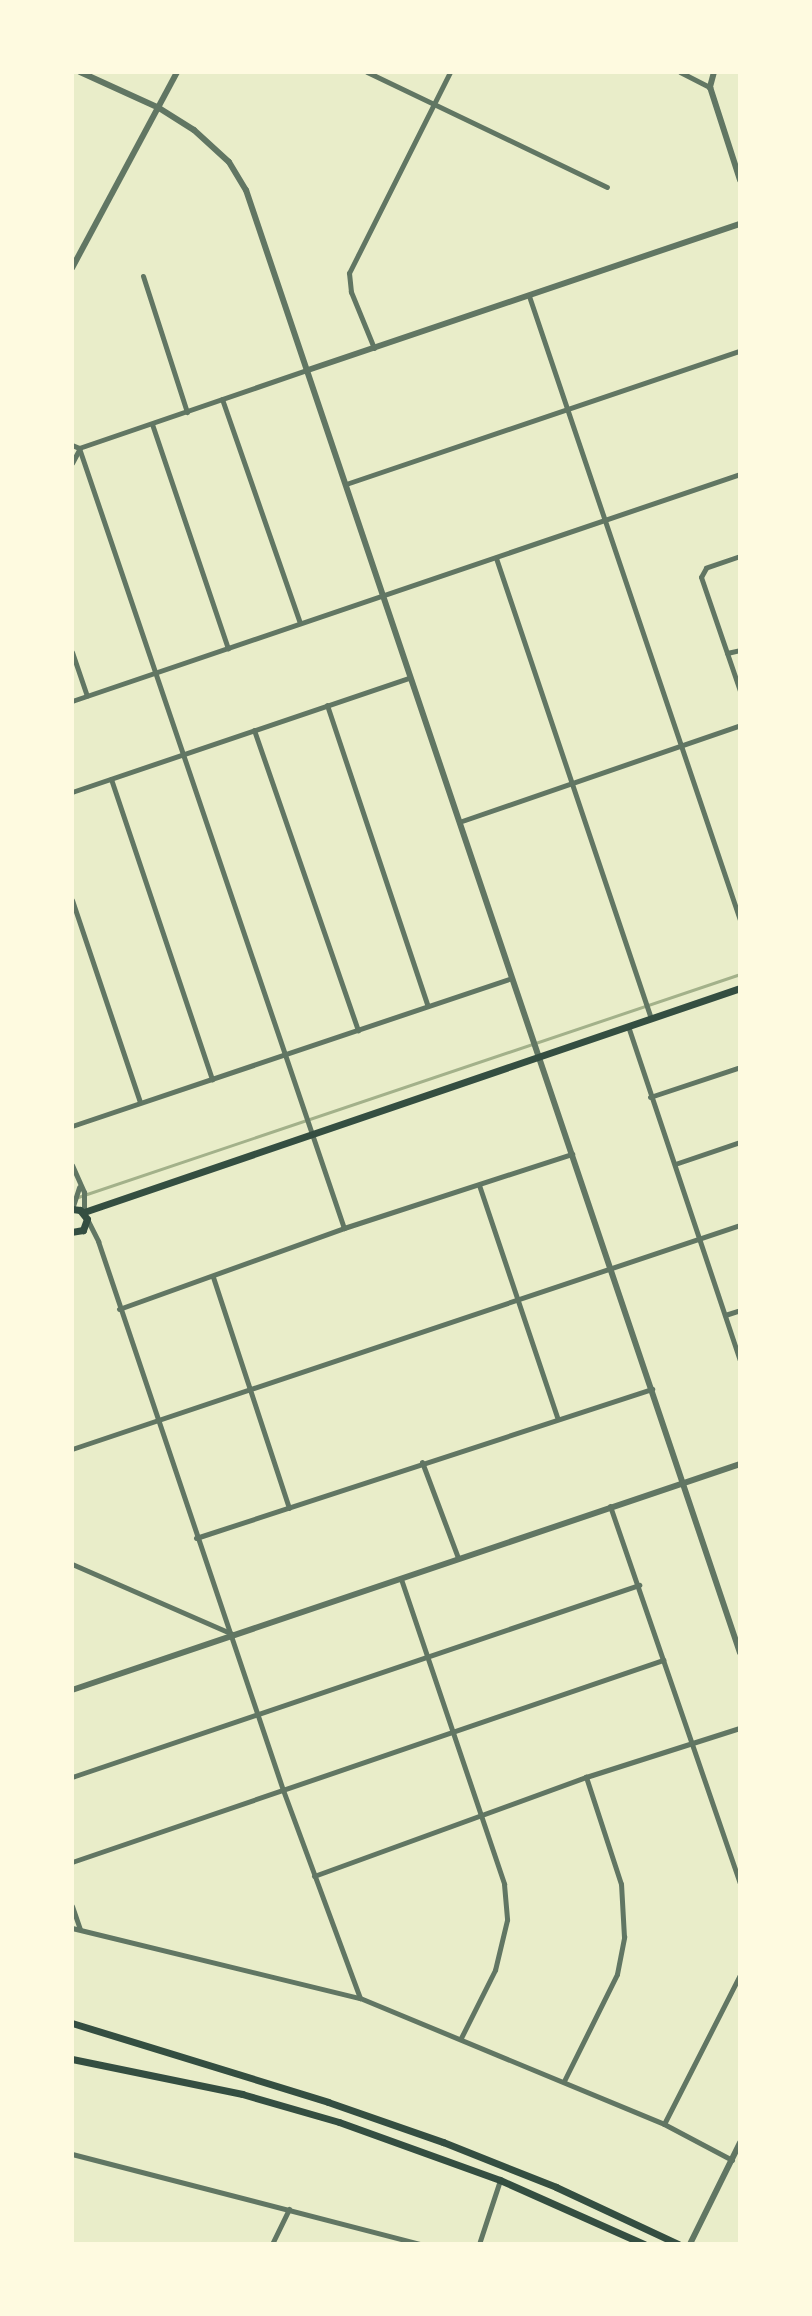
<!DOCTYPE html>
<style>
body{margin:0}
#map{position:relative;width:812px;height:2316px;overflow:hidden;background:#e9edc9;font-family:Overpass,sans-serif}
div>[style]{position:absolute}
.stream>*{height:3px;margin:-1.5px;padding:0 1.5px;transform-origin:1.5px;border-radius:1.5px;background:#a3b18a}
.minor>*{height:5px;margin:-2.5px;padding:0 2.5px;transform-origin:2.5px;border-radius:2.5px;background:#617663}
.tertiary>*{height:6px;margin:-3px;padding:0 3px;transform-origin:3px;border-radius:3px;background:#617663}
.secondary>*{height:7px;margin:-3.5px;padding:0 3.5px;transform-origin:3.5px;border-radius:3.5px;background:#344e41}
.primary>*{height:7px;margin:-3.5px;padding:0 3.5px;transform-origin:3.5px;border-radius:3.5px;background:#344e41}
span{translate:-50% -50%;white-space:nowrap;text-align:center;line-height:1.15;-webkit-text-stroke:7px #fefae0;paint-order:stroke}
.frame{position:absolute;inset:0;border:74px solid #fefae0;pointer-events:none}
</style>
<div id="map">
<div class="stream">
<div style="left:72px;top:1199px;width:705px;rotate:-18.61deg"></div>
</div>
<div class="minor">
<div style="left:367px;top:72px;width:266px;rotate:25.6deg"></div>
<div style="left:680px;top:72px;width:34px;rotate:27deg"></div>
<div style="left:143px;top:276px;width:143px;rotate:72.1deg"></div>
<div style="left:529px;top:296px;width:659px;rotate:71.32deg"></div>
<div style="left:374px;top:348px;width:61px;rotate:-112.3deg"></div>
<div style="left:351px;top:292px;width:19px;rotate:-96deg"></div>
<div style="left:349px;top:273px;width:225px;rotate:-63.3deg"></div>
<div style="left:222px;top:399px;width:237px;rotate:70.8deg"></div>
<div style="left:152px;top:424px;width:237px;rotate:71.3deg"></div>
<div style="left:72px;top:445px;width:8px;rotate:23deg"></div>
<div style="left:79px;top:448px;width:241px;rotate:-18.9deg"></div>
<div style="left:79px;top:448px;width:824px;rotate:71.24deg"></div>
<div style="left:72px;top:463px;width:15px;rotate:-62deg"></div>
<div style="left:346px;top:484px;width:416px;rotate:-18.7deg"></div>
<div style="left:740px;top:556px;width:36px;rotate:161deg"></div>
<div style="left:706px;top:568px;width:10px;rotate:119deg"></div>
<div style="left:701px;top:577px;width:120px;rotate:71.1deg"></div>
<div style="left:496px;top:558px;width:485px;rotate:71.4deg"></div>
<div style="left:72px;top:652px;width:46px;rotate:71.2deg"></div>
<div style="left:727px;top:653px;width:13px;rotate:-13deg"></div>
<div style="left:72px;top:701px;width:706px;rotate:-18.77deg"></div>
<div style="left:327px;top:705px;width:317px;rotate:71.5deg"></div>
<div style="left:254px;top:730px;width:318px;rotate:70.9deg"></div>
<div style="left:111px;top:779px;width:317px;rotate:71.4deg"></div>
<div style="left:72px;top:792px;width:355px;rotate:-18.7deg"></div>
<div style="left:459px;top:822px;width:297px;rotate:-19deg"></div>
<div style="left:72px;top:900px;width:213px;rotate:71.4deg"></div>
<div style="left:628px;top:1026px;width:352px;rotate:71.5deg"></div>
<div style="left:650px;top:1097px;width:95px;rotate:-18.4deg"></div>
<div style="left:72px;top:1126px;width:464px;rotate:-18.6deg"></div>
<div style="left:675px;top:1164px;width:69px;rotate:-18.7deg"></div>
<div style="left:72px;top:1165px;width:30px;rotate:66deg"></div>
<div style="left:84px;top:1192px;width:20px;rotate:90deg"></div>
<div style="left:479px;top:1185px;width:245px;rotate:71.4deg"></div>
<div style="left:72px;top:1209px;width:23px;rotate:-72deg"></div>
<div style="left:87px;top:1219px;width:25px;rotate:63deg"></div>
<div style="left:98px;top:1241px;width:579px;rotate:71.38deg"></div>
<div style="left:283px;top:1790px;width:222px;rotate:69.7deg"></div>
<div style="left:213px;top:1277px;width:243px;rotate:71.8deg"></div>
<div style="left:119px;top:1309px;width:239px;rotate:-19.8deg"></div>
<div style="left:344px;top:1228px;width:240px;rotate:-18deg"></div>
<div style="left:725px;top:1315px;width:16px;rotate:-18deg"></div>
<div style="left:72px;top:1449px;width:705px;rotate:-18.54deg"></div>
<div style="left:422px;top:1462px;width:103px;rotate:69.4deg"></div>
<div style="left:610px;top:1506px;width:399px;rotate:71deg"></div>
<div style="left:196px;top:1538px;width:480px;rotate:-18.1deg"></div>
<div style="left:72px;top:1564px;width:175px;rotate:23.6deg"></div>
<div style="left:401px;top:1579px;width:322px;rotate:71.3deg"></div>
<div style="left:504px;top:1884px;width:36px;rotate:85deg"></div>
<div style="left:507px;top:1920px;width:51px;rotate:103.5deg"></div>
<div style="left:495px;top:1970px;width:76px;rotate:116.6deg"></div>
<div style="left:72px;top:1777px;width:599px;rotate:-18.71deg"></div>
<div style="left:72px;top:1862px;width:625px;rotate:-18.87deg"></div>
<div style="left:314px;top:1876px;width:289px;rotate:-20deg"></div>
<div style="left:586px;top:1777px;width:162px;rotate:-17.7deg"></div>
<div style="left:72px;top:1906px;width:24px;rotate:71deg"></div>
<div style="left:72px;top:1928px;width:296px;rotate:13.7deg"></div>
<div style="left:360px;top:1998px;width:329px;rotate:22.5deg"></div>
<div style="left:664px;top:2124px;width:77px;rotate:27.9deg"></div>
<div style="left:564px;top:2081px;width:119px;rotate:-63.6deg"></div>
<div style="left:617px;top:1974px;width:38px;rotate:-79deg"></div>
<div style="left:624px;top:1937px;width:53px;rotate:-93.2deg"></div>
<div style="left:621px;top:1884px;width:113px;rotate:-108.1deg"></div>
<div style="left:664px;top:2124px;width:167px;rotate:-63deg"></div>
<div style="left:72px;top:2154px;width:360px;rotate:14.5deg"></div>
<div style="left:272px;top:2244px;width:39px;rotate:-64deg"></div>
<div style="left:479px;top:2244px;width:67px;rotate:-71.8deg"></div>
</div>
<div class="tertiary">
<div style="left:80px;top:72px;width:87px;rotate:24.5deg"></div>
<div style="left:159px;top:108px;width:41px;rotate:32.2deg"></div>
<div style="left:194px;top:130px;width:47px;rotate:42.4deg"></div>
<div style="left:229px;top:162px;width:33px;rotate:59deg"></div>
<div style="left:246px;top:190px;width:1544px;rotate:71.34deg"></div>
<div style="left:714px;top:72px;width:16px;rotate:105deg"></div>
<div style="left:710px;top:87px;width:98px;rotate:72.1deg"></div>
<div style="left:72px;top:268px;width:222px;rotate:-61.8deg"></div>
<div style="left:308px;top:370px;width:456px;rotate:-18.7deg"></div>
<div style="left:72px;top:1690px;width:705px;rotate:-18.69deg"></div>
<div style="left:690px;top:2244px;width:113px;rotate:-63.7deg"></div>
</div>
<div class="secondary">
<div style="left:72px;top:1209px;width:8px;rotate:7deg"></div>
<div style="left:80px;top:1210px;width:11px;rotate:52deg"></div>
<div style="left:87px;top:1219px;width:12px;rotate:110deg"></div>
<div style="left:83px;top:1230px;width:11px;rotate:170deg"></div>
<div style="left:84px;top:1212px;width:693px;rotate:-18.85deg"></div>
</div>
<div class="primary">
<div style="left:72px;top:2023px;width:268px;rotate:17.1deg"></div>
<div style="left:328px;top:2102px;width:122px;rotate:19.2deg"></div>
<div style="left:443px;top:2142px;width:122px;rotate:21.7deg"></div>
<div style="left:556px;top:2187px;width:135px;rotate:25deg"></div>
<div style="left:72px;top:2059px;width:174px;rotate:11.6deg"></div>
<div style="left:242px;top:2094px;width:101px;rotate:16.1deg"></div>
<div style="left:339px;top:2122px;width:171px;rotate:19.8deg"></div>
<div style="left:500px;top:2180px;width:158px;rotate:24deg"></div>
</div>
<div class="frame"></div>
</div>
